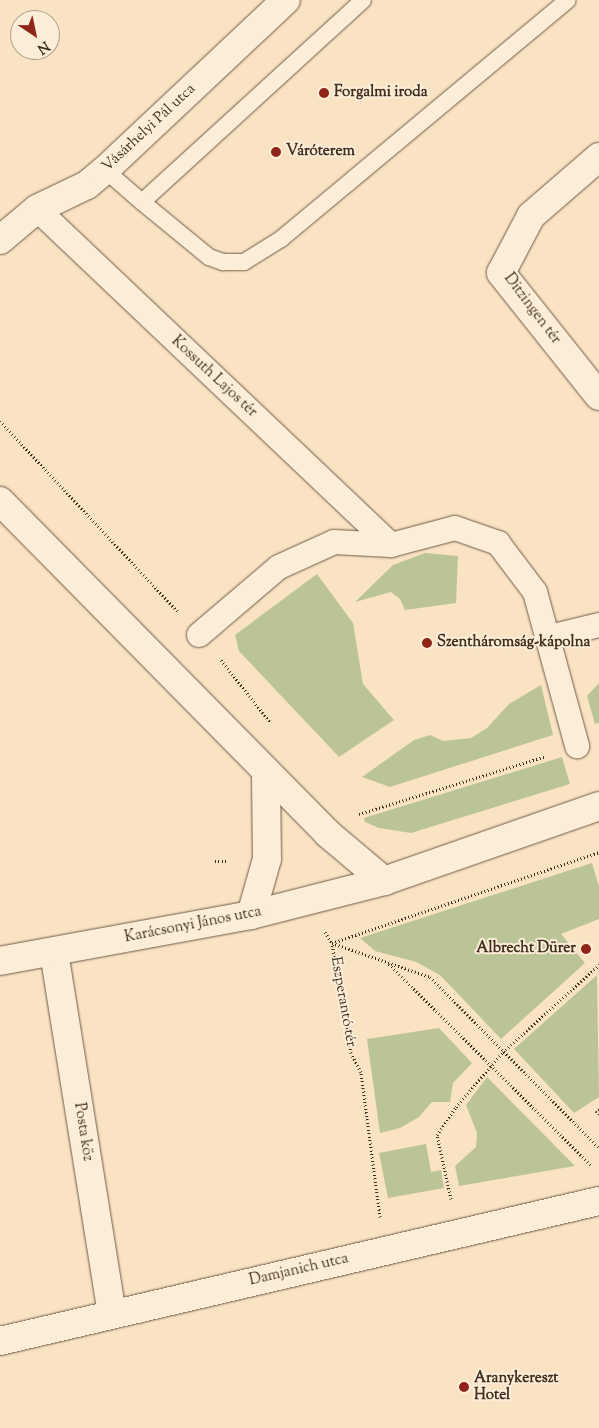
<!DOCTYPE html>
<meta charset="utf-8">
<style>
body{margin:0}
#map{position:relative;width:599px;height:1428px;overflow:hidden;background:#fae3c3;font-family:"Sorts Mill Goudy",serif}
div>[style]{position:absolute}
.green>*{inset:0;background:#bbc496}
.path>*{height:3px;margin-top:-1.5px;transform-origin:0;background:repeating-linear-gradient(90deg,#3f2d1f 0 1px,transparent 0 3.5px)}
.roads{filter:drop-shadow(0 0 1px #6e5a48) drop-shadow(0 0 1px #6e5a48)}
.service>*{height:16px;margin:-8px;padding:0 8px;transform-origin:8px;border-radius:8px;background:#fcedd8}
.pedestrian>*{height:24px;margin:-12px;padding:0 12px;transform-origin:12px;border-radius:12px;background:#fcedd8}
.minor>*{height:28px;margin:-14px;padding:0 14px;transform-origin:14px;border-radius:14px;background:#fcedd8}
.tertiary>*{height:28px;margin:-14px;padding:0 14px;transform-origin:14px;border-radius:14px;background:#fcedd8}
.dots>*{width:14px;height:14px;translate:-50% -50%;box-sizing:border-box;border:2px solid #fcedd8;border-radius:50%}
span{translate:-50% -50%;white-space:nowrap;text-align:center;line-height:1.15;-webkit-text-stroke:4px #fcedd8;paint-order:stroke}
.poi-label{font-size:15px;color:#3f2d1f;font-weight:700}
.left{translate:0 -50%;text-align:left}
.right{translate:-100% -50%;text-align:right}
.street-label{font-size:15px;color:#3f2d1f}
.north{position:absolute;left:10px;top:10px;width:50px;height:50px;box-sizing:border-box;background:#fcedd8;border:1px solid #b0a08e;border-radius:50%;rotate:146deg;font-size:14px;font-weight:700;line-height:20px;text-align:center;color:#3f2d1f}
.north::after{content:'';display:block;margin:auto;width:18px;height:22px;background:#8f2418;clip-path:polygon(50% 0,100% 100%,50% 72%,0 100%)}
</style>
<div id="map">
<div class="green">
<div style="clip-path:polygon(425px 553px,458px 556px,456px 603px,405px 610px,400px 599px,391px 592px,355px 602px,393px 565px)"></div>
<div style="clip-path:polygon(317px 574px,353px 623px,363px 684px,394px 720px,339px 757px,239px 651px,235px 635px)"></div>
<div style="clip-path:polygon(599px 683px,599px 723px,595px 724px,587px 696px)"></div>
<div style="clip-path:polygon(541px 685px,553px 735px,390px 787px,362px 777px,414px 740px,430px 735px,443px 741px,471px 738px,487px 728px,509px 704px)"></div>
<div style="clip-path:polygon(562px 757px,570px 784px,411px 833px,379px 828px,365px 822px,364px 818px)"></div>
<div style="clip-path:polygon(592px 863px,599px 887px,599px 919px,561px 934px,585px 963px,501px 1039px,440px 975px,416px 962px,375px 951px,360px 938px)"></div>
<div style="clip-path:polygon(597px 975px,599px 1097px,574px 1113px,514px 1049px)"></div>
<div style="clip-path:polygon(439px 1028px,472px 1063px,453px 1083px,450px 1102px,432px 1102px,419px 1117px,400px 1128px,380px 1133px,367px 1039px)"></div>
<div style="clip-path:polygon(487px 1077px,575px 1166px,459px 1186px,455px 1166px,476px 1147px,477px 1133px,466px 1105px)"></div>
<div style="clip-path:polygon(426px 1144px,431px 1172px,441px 1170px,444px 1188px,388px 1198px,379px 1153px)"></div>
</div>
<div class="path">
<div style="left:0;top:421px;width:260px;rotate:47deg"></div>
<div style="left:221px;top:660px;width:79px;rotate:51.7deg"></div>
<div style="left:359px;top:814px;width:196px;rotate:-17.2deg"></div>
<div style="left:215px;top:861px;width:14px"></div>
<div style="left:325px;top:932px;width:13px;rotate:58deg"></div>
<div style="left:332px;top:943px;width:104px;rotate:19.1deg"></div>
<div style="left:430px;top:977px;width:240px;rotate:45.3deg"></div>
<div style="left:389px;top:964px;width:286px;rotate:44.9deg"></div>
<div style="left:599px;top:1109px;width:4px;rotate:146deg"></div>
<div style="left:596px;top:1111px;width:4px;rotate:45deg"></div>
<div style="left:451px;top:1199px;width:66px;rotate:-102.3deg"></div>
<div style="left:437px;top:1135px;width:34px;rotate:-56deg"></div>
<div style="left:456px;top:1107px;width:72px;rotate:-49.5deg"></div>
<div style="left:503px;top:1052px;width:130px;rotate:-42.2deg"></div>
<div style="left:380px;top:1217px;width:146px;rotate:-97.5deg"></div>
<div style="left:361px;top:1072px;width:21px;rotate:-118deg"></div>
<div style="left:351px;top:1053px;width:112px;rotate:-99.8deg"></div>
<div style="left:332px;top:943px;width:282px;rotate:-18.8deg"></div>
</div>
<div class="roads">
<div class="service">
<div style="left:105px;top:170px;width:49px;rotate:40.9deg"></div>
<div style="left:142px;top:202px;width:299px;rotate:-42.4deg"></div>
<div style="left:142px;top:202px;width:87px;rotate:39.4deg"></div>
<div style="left:209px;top:257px;width:15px;rotate:20deg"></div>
<div style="left:223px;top:262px;width:21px"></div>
<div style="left:244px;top:262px;width:44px;rotate:-31.9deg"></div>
<div style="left:281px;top:239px;width:373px;rotate:-39.8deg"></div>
</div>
<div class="pedestrian">
<div style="left:37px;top:209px;width:488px;rotate:43.5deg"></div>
<div style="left:199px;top:635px;width:105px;rotate:-40.4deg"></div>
<div style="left:279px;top:567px;width:60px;rotate:-24.4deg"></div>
<div style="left:334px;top:542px;width:57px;rotate:3deg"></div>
<div style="left:391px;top:545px;width:66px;rotate:-14.9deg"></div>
<div style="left:455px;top:528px;width:46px;rotate:19.2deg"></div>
<div style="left:498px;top:543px;width:61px;rotate:52.9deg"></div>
<div style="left:535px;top:592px;width:160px;rotate:74.7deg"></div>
<div style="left:550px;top:637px;width:50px;rotate:-13.8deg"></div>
</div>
<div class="minor">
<div style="left:599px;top:157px;width:90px;rotate:139.1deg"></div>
<div style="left:531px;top:216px;width:64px;rotate:117.8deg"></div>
<div style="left:501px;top:273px;width:157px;rotate:51.5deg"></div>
<div style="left:0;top:240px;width:48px;rotate:-40deg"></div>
<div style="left:37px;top:209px;width:55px;rotate:-25.6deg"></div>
<div style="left:87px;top:185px;width:23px;rotate:-40deg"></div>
<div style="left:105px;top:170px;width:248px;rotate:-43.2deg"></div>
<div style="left:54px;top:952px;width:366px;rotate:80.9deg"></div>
<div style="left:0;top:961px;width:255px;rotate:-10.4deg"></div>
<div style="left:251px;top:915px;width:137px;rotate:-14.3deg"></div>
<div style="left:0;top:1341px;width:615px;rotate:-13.16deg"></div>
</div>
<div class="tertiary">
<div style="left:0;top:501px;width:466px;rotate:45.4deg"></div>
<div style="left:327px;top:833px;width:75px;rotate:40.1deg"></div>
<div style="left:384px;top:881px;width:228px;rotate:-19.2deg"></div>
<div style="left:251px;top:915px;width:58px;rotate:-74.1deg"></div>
<div style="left:267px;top:859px;width:88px;rotate:-90.7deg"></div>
</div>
</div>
<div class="dots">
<div style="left:324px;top:93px;background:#8f2418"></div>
<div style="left:276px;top:152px;background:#8f2418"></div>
<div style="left:427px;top:643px;background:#8f2418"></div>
<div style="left:586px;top:949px;background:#8f2418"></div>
<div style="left:464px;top:1387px;background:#8f2418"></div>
</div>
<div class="poi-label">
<span class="left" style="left:334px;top:93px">Forgalmi iroda</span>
<span class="left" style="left:286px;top:152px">Váróterem</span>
<span class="left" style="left:437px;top:643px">Szentháromság-kápolna</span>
<span class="right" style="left:576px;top:949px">Albrecht Dürer</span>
<span class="left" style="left:474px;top:1387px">Aranykereszt<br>Hotel</span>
</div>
<div class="street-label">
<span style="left:149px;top:128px;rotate:-43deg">Vásárhelyi Pál utca</span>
<span style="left:532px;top:309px;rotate:53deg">Ditzingen tér</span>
<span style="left:214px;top:377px;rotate:43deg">Kossuth Lajos tér</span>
<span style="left:193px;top:925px;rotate:-11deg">Karácsonyi János utca</span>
<span style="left:343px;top:1002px;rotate:80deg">Eszperantó tér</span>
<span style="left:83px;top:1132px;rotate:81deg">Posta köz</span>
<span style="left:299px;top:1270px;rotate:-13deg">Damjanich utca</span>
</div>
<div class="north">N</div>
</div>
